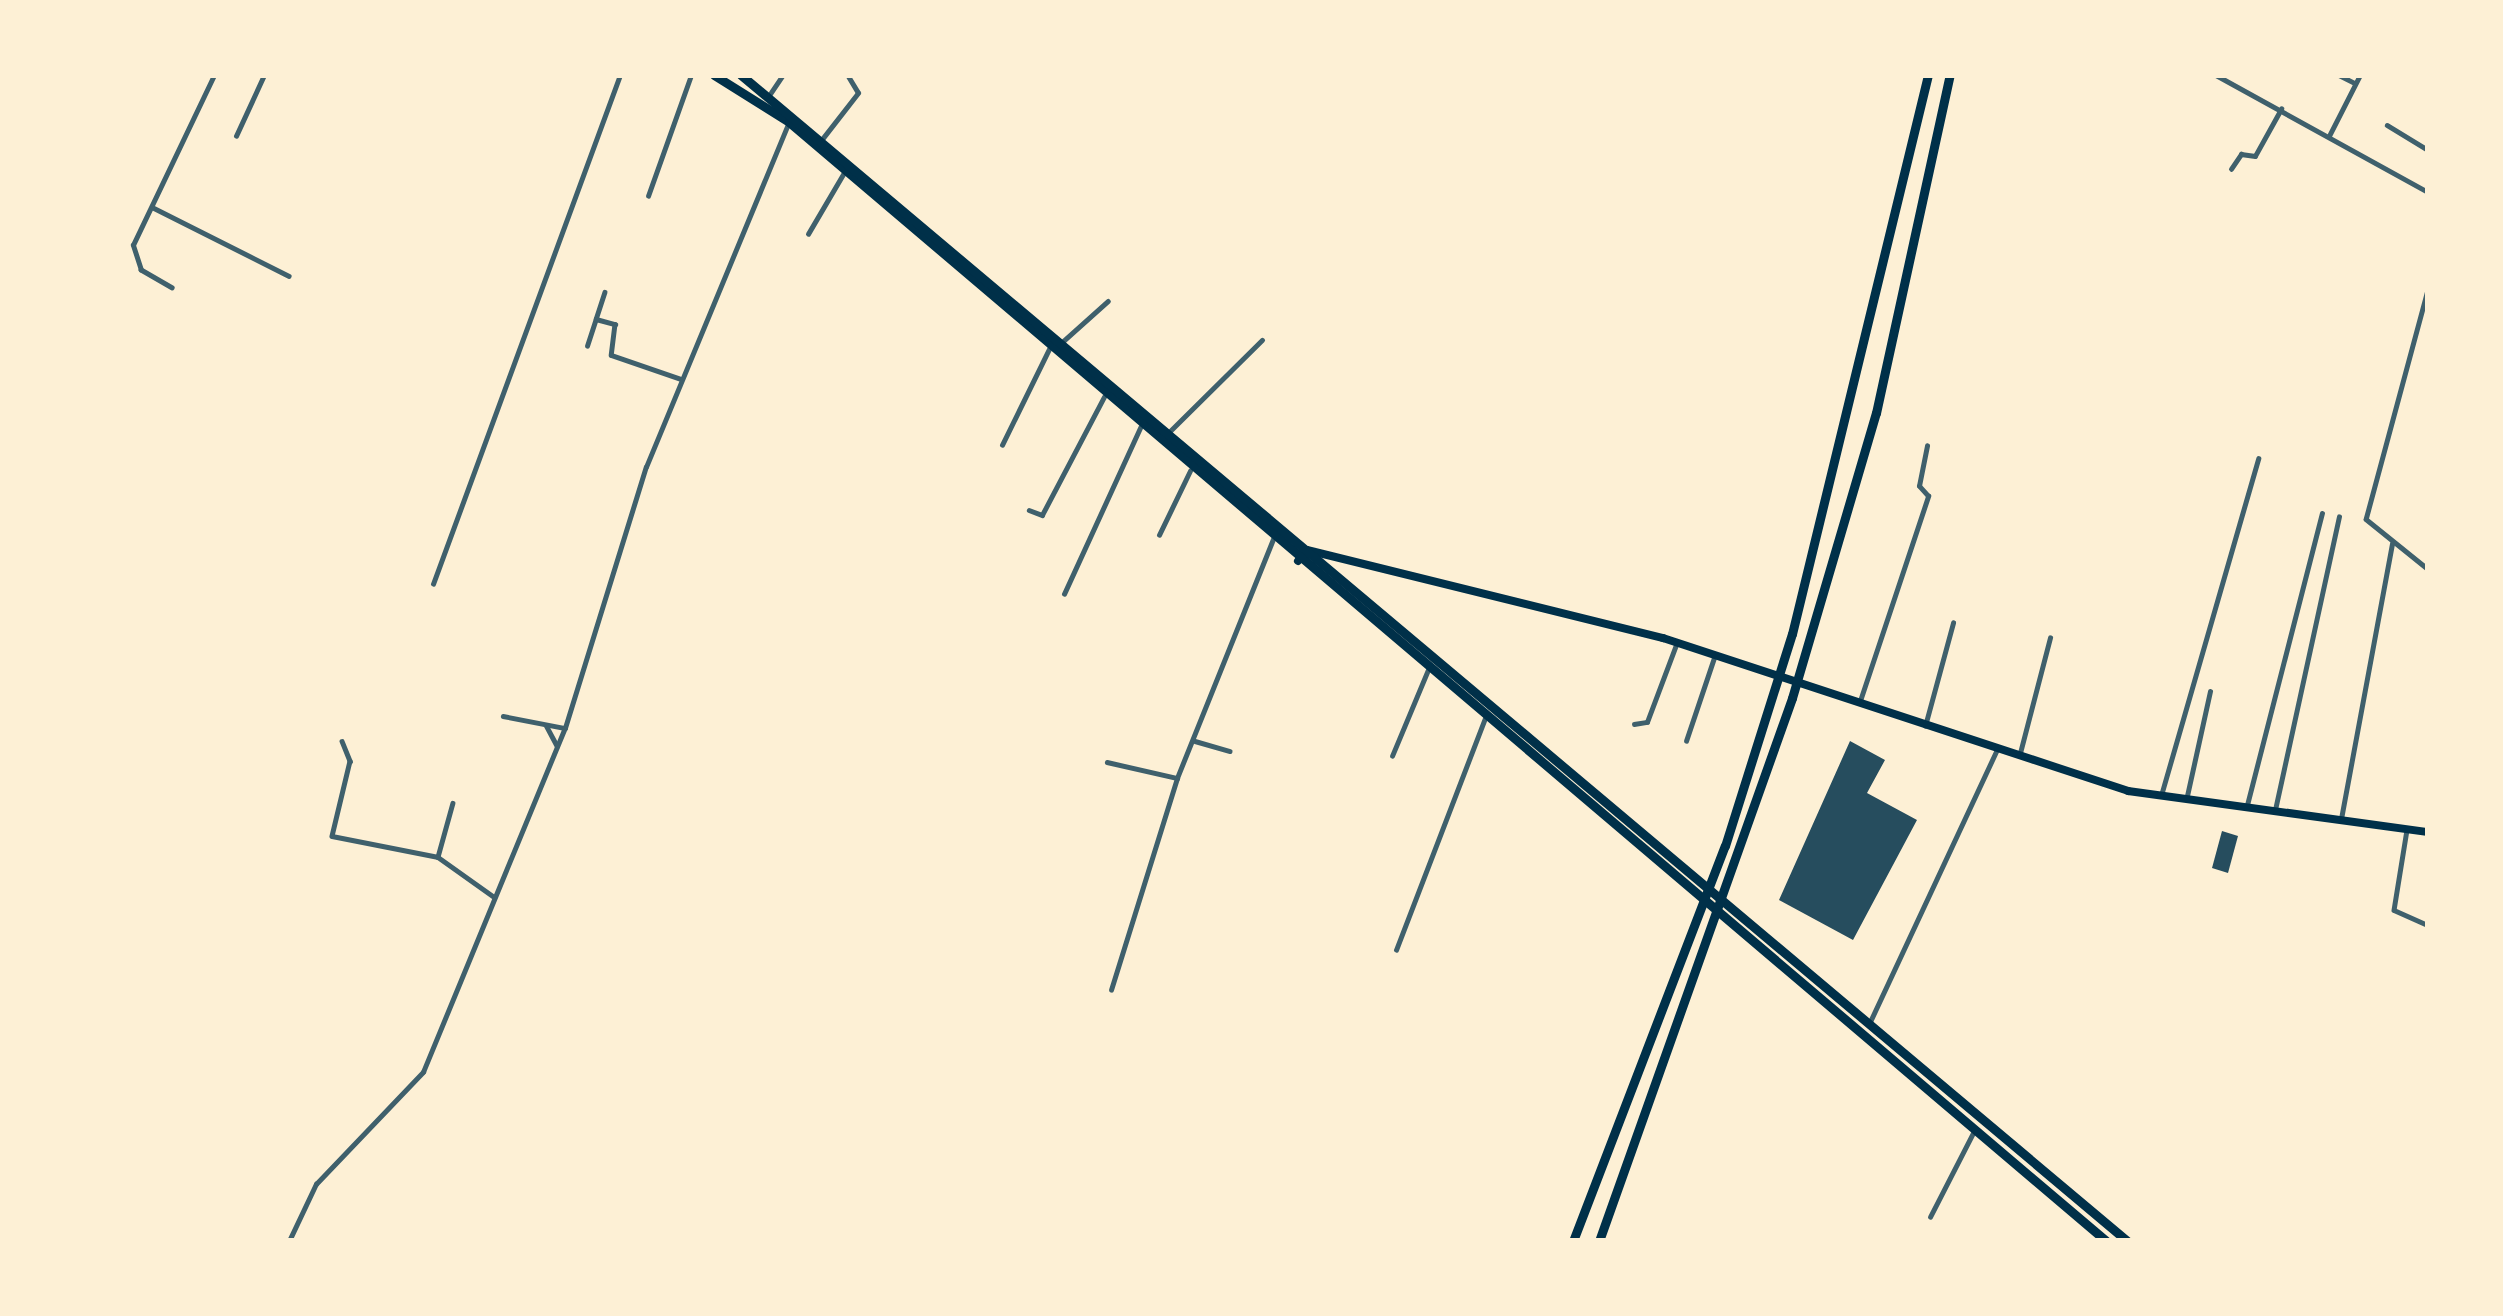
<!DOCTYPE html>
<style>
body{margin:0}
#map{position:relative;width:2503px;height:1316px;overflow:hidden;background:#fdf0d5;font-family:Mulish,sans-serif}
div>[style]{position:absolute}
.building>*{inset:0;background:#264d5e}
.minor>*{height:4.5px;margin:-2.25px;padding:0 2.25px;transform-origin:2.25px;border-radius:2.25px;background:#3f606c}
.secondary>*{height:8px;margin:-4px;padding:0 4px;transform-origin:4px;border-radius:4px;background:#003049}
.trunk>*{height:9px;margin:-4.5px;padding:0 4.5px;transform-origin:4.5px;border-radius:4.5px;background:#003049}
.motorway>*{height:9px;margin:-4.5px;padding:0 4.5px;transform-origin:4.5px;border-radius:4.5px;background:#003049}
span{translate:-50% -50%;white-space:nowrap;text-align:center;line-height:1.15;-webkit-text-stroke:10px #fdf0d5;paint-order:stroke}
.frame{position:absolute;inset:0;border:78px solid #fdf0d5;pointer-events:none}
</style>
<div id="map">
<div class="building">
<div style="clip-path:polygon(1850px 741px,1885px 760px,1867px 793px,1917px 820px,1853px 940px,1779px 900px)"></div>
<div style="clip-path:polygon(2222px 831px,2238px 836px,2228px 873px,2212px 868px)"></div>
</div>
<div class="minor">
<div style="left:2216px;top:75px;width:242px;rotate:28.9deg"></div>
<div style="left:2339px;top:75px;width:18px;rotate:27deg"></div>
<div style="left:770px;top:94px;width:23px;rotate:-56deg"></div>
<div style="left:2387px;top:125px;width:48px;rotate:31.4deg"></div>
<div style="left:236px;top:136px;width:67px;rotate:-65.3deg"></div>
<div style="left:2329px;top:136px;width:68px;rotate:-63.1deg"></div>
<div style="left:823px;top:138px;width:57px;rotate:-52.1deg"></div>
<div style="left:858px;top:93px;width:21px;rotate:-121deg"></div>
<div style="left:2231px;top:169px;width:18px;rotate:-56deg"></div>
<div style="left:2241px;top:154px;width:14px;rotate:8deg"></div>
<div style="left:2255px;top:156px;width:54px;rotate:-61deg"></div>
<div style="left:648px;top:196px;width:128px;rotate:-70.4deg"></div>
<div style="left:152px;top:207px;width:153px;rotate:26.7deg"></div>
<div style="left:808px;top:234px;width:73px;rotate:-59.6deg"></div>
<div style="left:172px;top:288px;width:36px;rotate:-150deg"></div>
<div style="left:141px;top:270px;width:26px;rotate:-108deg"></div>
<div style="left:133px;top:245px;width:188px;rotate:-64.5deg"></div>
<div style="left:2428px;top:290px;width:237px;rotate:105.1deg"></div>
<div style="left:2366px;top:519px;width:80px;rotate:38.9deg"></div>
<div style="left:605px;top:292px;width:28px;rotate:108deg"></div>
<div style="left:596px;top:319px;width:20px;rotate:15deg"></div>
<div style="left:615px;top:324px;width:31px;rotate:97deg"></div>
<div style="left:611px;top:355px;width:74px;rotate:18.9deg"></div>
<div style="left:1060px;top:344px;width:64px;rotate:-41.9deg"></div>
<div style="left:587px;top:346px;width:28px;rotate:-72deg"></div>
<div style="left:1168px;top:433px;width:132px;rotate:-44.7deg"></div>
<div style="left:1002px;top:445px;width:107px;rotate:-63.9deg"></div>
<div style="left:1029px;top:510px;width:14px;rotate:21deg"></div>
<div style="left:1042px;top:515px;width:133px;rotate:-62.3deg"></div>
<div style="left:1159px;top:535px;width:71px;rotate:-64.2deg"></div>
<div style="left:433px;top:584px;width:542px;rotate:-69.83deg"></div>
<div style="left:1064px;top:594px;width:183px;rotate:-65.4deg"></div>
<div style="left:1860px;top:701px;width:216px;rotate:-71.6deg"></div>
<div style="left:1928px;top:496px;width:13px;rotate:-132deg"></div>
<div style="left:1919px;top:486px;width:41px;rotate:-78.7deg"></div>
<div style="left:503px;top:716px;width:63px;rotate:11deg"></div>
<div style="left:1634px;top:724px;width:13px;rotate:-9deg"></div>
<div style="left:1647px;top:722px;width:85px;rotate:-69.4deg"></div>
<div style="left:546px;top:725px;width:24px;rotate:62deg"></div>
<div style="left:1925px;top:726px;width:107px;rotate:-74.8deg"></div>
<div style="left:342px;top:741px;width:22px;rotate:68deg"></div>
<div style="left:350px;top:761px;width:77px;rotate:103.5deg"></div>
<div style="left:332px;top:836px;width:108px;rotate:11.2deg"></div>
<div style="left:1195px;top:741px;width:36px;rotate:16deg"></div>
<div style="left:1686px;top:741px;width:91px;rotate:-71.4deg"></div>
<div style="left:2020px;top:753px;width:119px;rotate:-75.4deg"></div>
<div style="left:1392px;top:756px;width:93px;rotate:-67.3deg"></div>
<div style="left:1107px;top:762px;width:72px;rotate:12.9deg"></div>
<div style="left:2162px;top:792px;width:347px;rotate:-73.9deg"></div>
<div style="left:2187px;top:796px;width:107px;rotate:-77.6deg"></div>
<div style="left:453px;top:803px;width:56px;rotate:105.5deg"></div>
<div style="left:438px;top:857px;width:69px;rotate:35.5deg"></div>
<div style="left:2247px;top:805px;width:301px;rotate:-75.6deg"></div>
<div style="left:2275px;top:810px;width:300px;rotate:-77.7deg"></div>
<div style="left:2341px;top:819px;width:280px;rotate:-79.5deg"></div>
<div style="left:2407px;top:830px;width:81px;rotate:99.2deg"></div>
<div style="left:2394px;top:910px;width:37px;rotate:24deg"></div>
<div style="left:1396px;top:950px;width:248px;rotate:-69deg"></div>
<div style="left:1111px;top:990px;width:222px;rotate:-72.7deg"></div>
<div style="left:1177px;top:778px;width:258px;rotate:-68.1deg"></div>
<div style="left:1869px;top:1024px;width:300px;rotate:-65deg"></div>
<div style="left:1930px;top:1217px;width:97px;rotate:-62.9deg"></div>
<div style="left:289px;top:1241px;width:63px;rotate:-64.7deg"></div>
<div style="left:316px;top:1184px;width:155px;rotate:-46.3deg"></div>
<div style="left:423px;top:1072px;width:372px;rotate:-67.6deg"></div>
<div style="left:565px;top:728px;width:273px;rotate:-72.8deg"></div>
<div style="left:646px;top:467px;width:371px;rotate:-67.5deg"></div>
</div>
<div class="secondary">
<div style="left:1298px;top:561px;width:14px;rotate:-51deg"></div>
<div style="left:1307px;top:550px;width:367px;rotate:13.9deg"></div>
<div style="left:1663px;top:638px;width:490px;rotate:18.2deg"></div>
<div style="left:2128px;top:791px;width:303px;rotate:7.8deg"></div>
</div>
<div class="trunk">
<div style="left:714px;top:75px;width:89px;rotate:32.1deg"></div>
<div style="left:789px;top:122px;width:1728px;rotate:40.35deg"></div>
<div style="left:741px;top:75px;width:1811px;rotate:40.07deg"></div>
</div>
<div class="motorway">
<div style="left:1573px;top:1241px;width:423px;rotate:-69deg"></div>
<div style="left:1725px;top:846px;width:222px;rotate:-72.5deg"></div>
<div style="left:1792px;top:634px;width:575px;rotate:-76.33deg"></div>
<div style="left:1599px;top:1241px;width:576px;rotate:-70.43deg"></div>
<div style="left:1792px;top:698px;width:297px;rotate:-73.6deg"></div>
<div style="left:1876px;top:413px;width:346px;rotate:-77.7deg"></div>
</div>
<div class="frame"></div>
</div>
